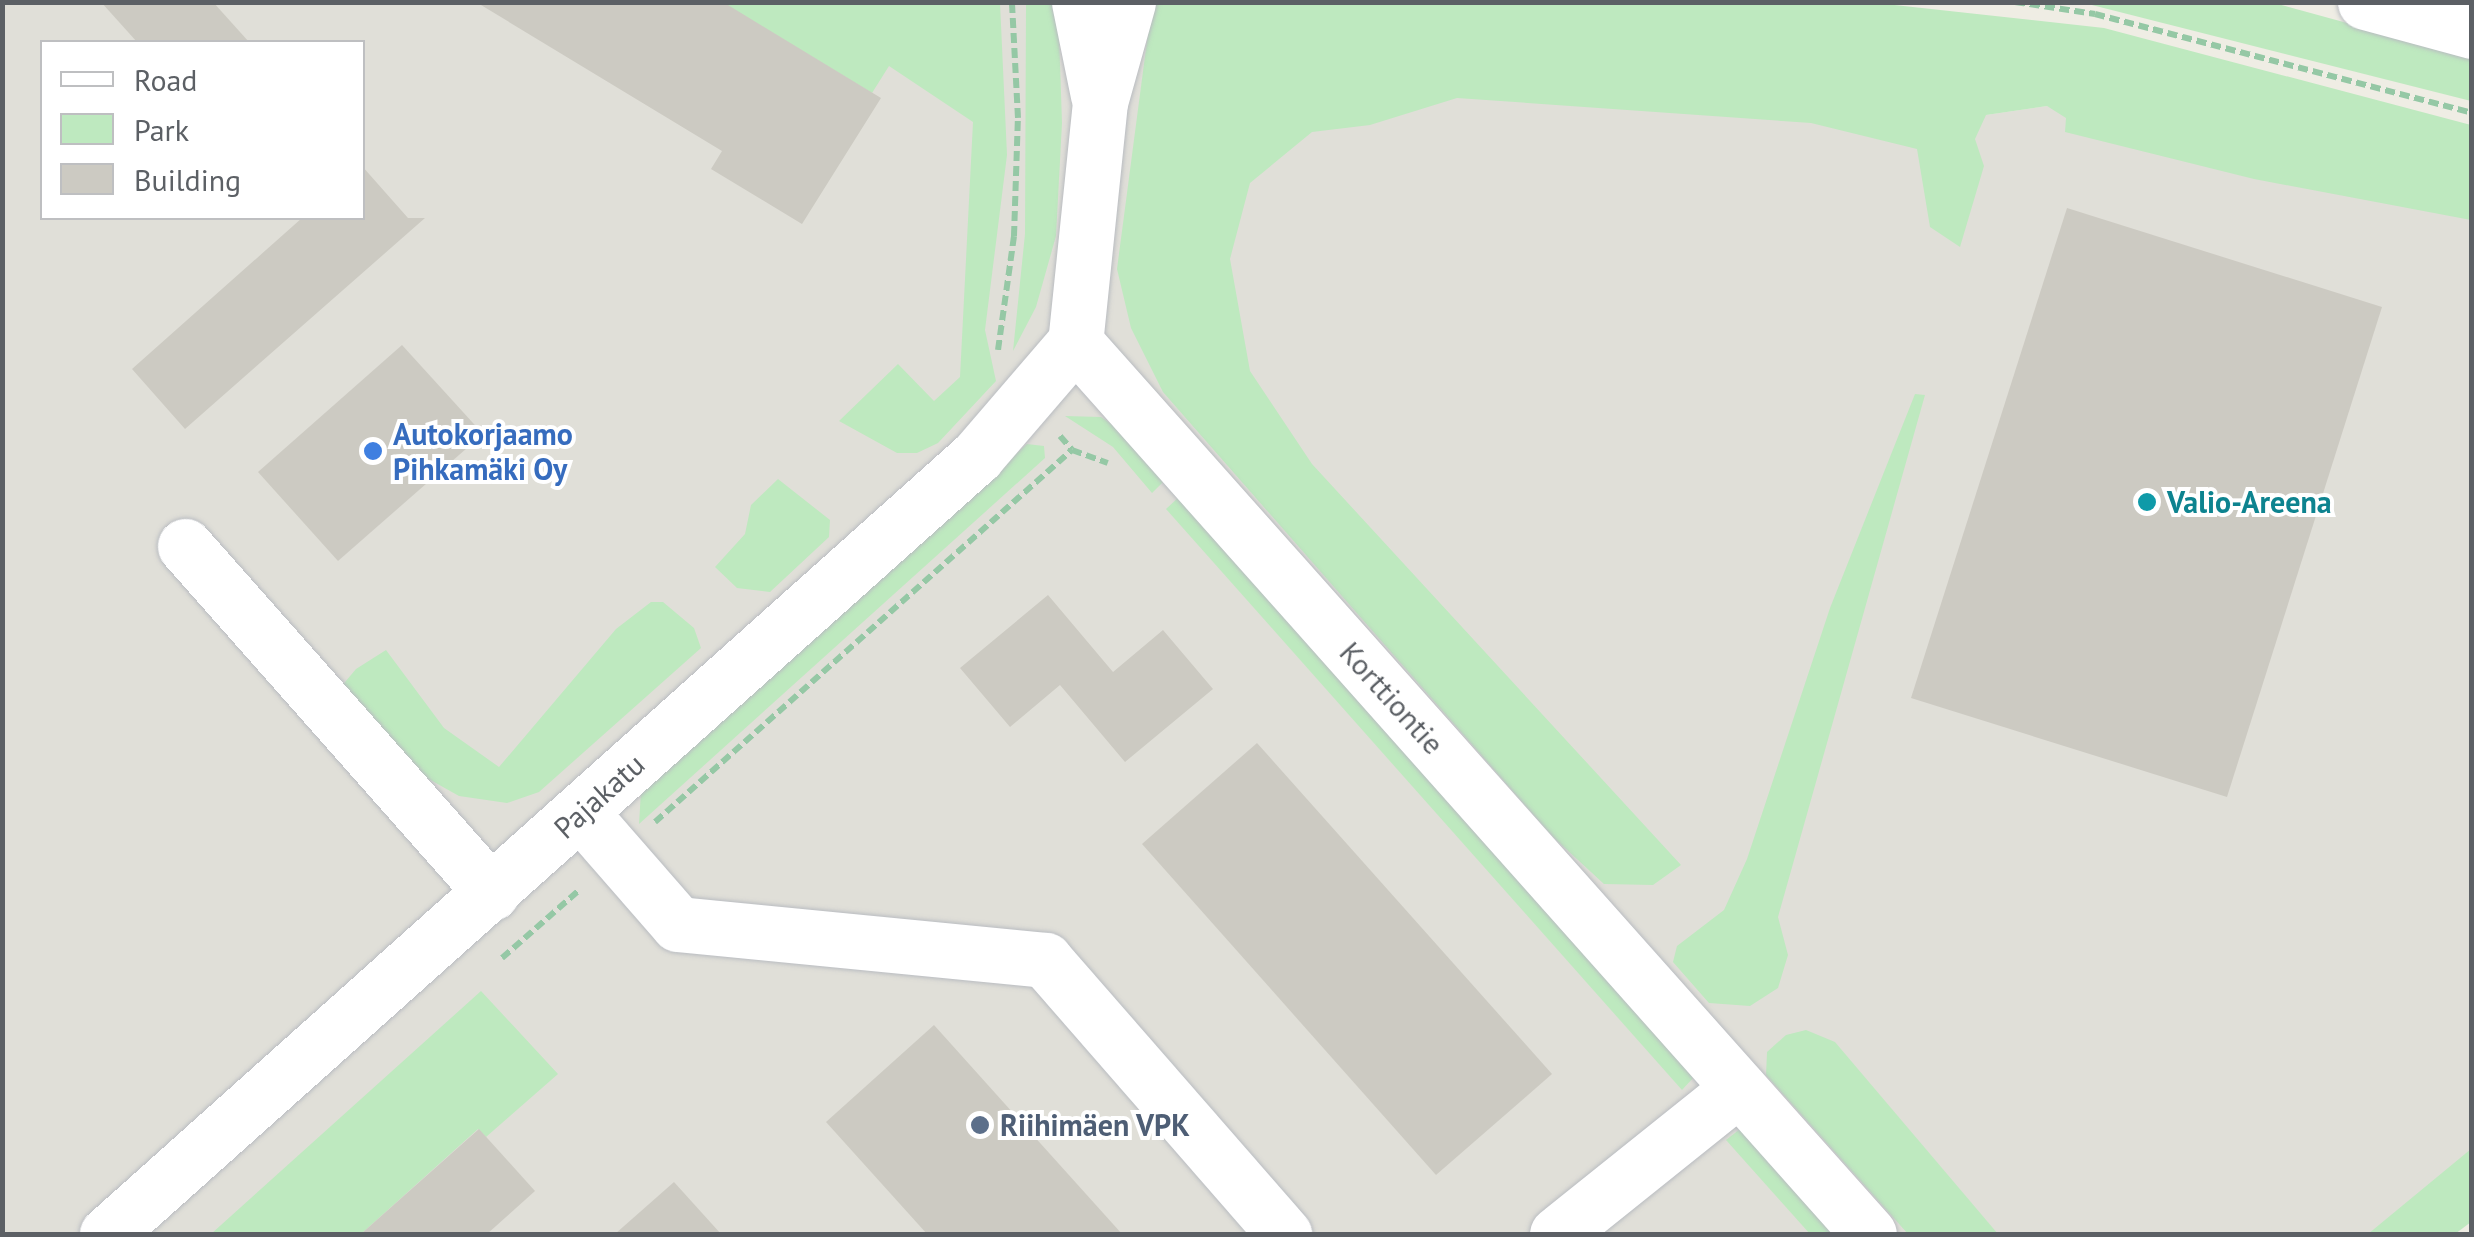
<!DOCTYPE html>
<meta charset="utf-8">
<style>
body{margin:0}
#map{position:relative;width:2474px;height:1237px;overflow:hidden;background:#efede4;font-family:"PT Sans",sans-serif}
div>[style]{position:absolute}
.industrial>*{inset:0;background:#e0dfd8}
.green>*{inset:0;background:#bee9bf}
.building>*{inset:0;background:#cccac2}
.path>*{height:6px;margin-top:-3px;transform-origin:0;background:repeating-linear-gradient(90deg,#95c8a5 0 10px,transparent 0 15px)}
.roads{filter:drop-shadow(0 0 2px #b9bcc1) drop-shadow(0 0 2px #b9bcc1)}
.minor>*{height:55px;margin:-27.5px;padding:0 27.5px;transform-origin:27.5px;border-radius:27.5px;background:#fff}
.dots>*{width:28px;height:28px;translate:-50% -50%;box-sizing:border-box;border:5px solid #fff;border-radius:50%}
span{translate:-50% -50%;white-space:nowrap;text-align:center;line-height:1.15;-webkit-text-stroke:8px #fff;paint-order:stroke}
.shop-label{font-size:30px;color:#366cbe;font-weight:700}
.left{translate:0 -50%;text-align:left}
.culture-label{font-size:30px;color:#0d838f;font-weight:700}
.street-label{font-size:30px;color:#5c6065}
.service-label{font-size:30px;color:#4e5e75;font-weight:700}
.frame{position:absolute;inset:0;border:5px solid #5c6065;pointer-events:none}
.legend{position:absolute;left:40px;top:40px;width:325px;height:180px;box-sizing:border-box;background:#fff;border:2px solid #bebfc1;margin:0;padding:12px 18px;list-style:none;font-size:30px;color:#5c6065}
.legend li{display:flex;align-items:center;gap:20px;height:50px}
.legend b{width:50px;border:2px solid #bebfc1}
</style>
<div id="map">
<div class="industrial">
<div style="clip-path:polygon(evenodd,2px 3px,1159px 3px,1986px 115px,2047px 106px,2471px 218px,2471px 1155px,2397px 1234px,3px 1234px,2px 3px,42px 42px,362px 42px,362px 218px,42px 218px,42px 42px)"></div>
</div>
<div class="green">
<div style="clip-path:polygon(1867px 2px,2104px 28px,2471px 125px,2471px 220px,2254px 179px,2065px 132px,2066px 118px,2047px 106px,1986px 115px,1975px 139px,1984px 166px,1960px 247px,1930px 227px,1917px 149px,1811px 123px,1457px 98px,1370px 125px,1312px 132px,1250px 183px,1230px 259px,1250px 371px,1312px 464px,1681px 865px,1653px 885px,1604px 884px,1553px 837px,1163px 392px,1131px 328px,1117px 269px,1152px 3px)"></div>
<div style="clip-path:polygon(723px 3px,1000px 3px,1007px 155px,985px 330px,996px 381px,938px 443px,917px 453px,897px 453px,839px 421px,898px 364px,934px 401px,960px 377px,973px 122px,889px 66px,872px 93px)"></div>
<div style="clip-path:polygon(1026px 3px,1058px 3px,1062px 123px,1056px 236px,1036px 307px,1013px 351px,1025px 234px)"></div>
<div style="clip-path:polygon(2084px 3px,2274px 3px,2471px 57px,2471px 101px)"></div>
<div style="clip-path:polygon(1915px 394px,1925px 395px,1778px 917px,1788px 955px,1778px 988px,1750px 1006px,1709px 1003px,1673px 962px,1677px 946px,1724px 910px,1747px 859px,1830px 608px)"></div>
<div style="clip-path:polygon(1065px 416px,1101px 417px,1122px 431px,1164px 481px,1152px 493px,1113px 447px)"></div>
<div style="clip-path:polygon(1027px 444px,1044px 446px,1045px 458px,639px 824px,641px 791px)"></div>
<div style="clip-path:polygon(778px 479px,830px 520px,829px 537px,770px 592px,737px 588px,715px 567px,745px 534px,751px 505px)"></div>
<div style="clip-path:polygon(1180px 496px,1694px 1077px,1682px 1090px,1166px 509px)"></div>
<div style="clip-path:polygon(651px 602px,663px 602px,694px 628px,701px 648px,539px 792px,507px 803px,459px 796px,418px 773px,340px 688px,356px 669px,386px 650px,444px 728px,499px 767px,616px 629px)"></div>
<div style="clip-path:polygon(481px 991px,558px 1074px,486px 1137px,478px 1129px,361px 1234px,211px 1234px)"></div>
<div style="clip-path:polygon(1806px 1030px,1835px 1042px,1998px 1234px,1908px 1234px,1766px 1075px,1767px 1052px,1786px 1035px)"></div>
<div style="clip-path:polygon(1740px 1129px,1834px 1234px,1810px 1234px,1726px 1140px)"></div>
<div style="clip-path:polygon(2471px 1149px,2471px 1222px,2455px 1234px,2368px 1234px)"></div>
</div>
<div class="building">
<div style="clip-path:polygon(101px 2px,213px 2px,249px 42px,137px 42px)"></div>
<div style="clip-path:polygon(476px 2px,723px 2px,881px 98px,802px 224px,711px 169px,722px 151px)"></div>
<div style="clip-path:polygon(362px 166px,408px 218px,425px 218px,185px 429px,132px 369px,302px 218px,362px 218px)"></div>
<div style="clip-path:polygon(2067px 208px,2382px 307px,2227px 797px,1911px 698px)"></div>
<div style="clip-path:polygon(402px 345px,483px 434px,338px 561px,258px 472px)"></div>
<div style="clip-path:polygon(1048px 595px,1113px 672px,1163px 630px,1213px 689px,1125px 762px,1060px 685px,1010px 727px,960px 668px)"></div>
<div style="clip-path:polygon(1257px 743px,1552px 1074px,1436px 1175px,1142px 844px)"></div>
<div style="clip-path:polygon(934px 1025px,1122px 1234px,927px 1234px,826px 1122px)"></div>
<div style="clip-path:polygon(479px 1129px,535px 1191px,487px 1234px,361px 1234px)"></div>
<div style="clip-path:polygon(674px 1182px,721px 1234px,615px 1234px)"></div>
</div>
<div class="path">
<div style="left:2015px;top:2px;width:81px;rotate:8.5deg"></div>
<div style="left:2095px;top:14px;width:390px;rotate:14.7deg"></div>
<div style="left:998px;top:350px;width:115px;rotate:-82deg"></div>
<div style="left:1014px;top:236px;width:118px;rotate:-88.1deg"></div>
<div style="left:1018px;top:118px;width:116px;rotate:-93deg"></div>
<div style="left:1060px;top:436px;width:18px;rotate:49deg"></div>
<div style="left:1072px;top:450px;width:38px;rotate:20deg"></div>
<div style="left:655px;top:822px;width:559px;rotate:-41.74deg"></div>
<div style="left:502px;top:958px;width:103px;rotate:-41.4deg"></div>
</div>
<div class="roads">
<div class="minor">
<div style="left:1079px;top:2px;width:95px;rotate:78.5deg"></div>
<div style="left:1128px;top:2px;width:104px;rotate:105.6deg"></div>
<div style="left:1100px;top:102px;width:241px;rotate:95.9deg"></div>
<div style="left:1075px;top:342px;width:1194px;rotate:48.33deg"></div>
<div style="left:2365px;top:2px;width:111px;rotate:15.2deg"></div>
<div style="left:185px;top:546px;width:463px;rotate:48.5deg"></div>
<div style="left:581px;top:813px;width:147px;rotate:48.9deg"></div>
<div style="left:678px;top:924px;width:369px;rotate:5.6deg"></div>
<div style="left:1045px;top:960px;width:364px;rotate:48.9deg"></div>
<div style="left:107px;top:1234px;width:1167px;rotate:-41.8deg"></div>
<div style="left:977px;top:456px;width:150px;rotate:-49.3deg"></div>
<div style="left:1557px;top:1234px;width:233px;rotate:-38.7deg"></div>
</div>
</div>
<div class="dots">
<div style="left:373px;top:451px;background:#3f7fe0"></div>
<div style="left:2147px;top:502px;background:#0f9aa8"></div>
<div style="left:980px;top:1125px;background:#5c6f8a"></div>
</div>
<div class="shop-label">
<span class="left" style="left:393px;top:451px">Autokorjaamo<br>Pihkamäki Oy</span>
</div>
<div class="culture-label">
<span class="left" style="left:2167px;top:502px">Valio-Areena</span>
</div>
<div class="street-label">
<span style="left:1392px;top:698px;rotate:48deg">Korttiontie</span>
<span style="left:599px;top:796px;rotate:-42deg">Pajakatu</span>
</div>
<div class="service-label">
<span class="left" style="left:1000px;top:1125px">Riihimäen VPK</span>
</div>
<div class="frame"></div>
<ul class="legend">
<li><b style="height:12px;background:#fff"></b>Road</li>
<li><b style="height:28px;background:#bee9bf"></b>Park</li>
<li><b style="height:28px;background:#cccac2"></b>Building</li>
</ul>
</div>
